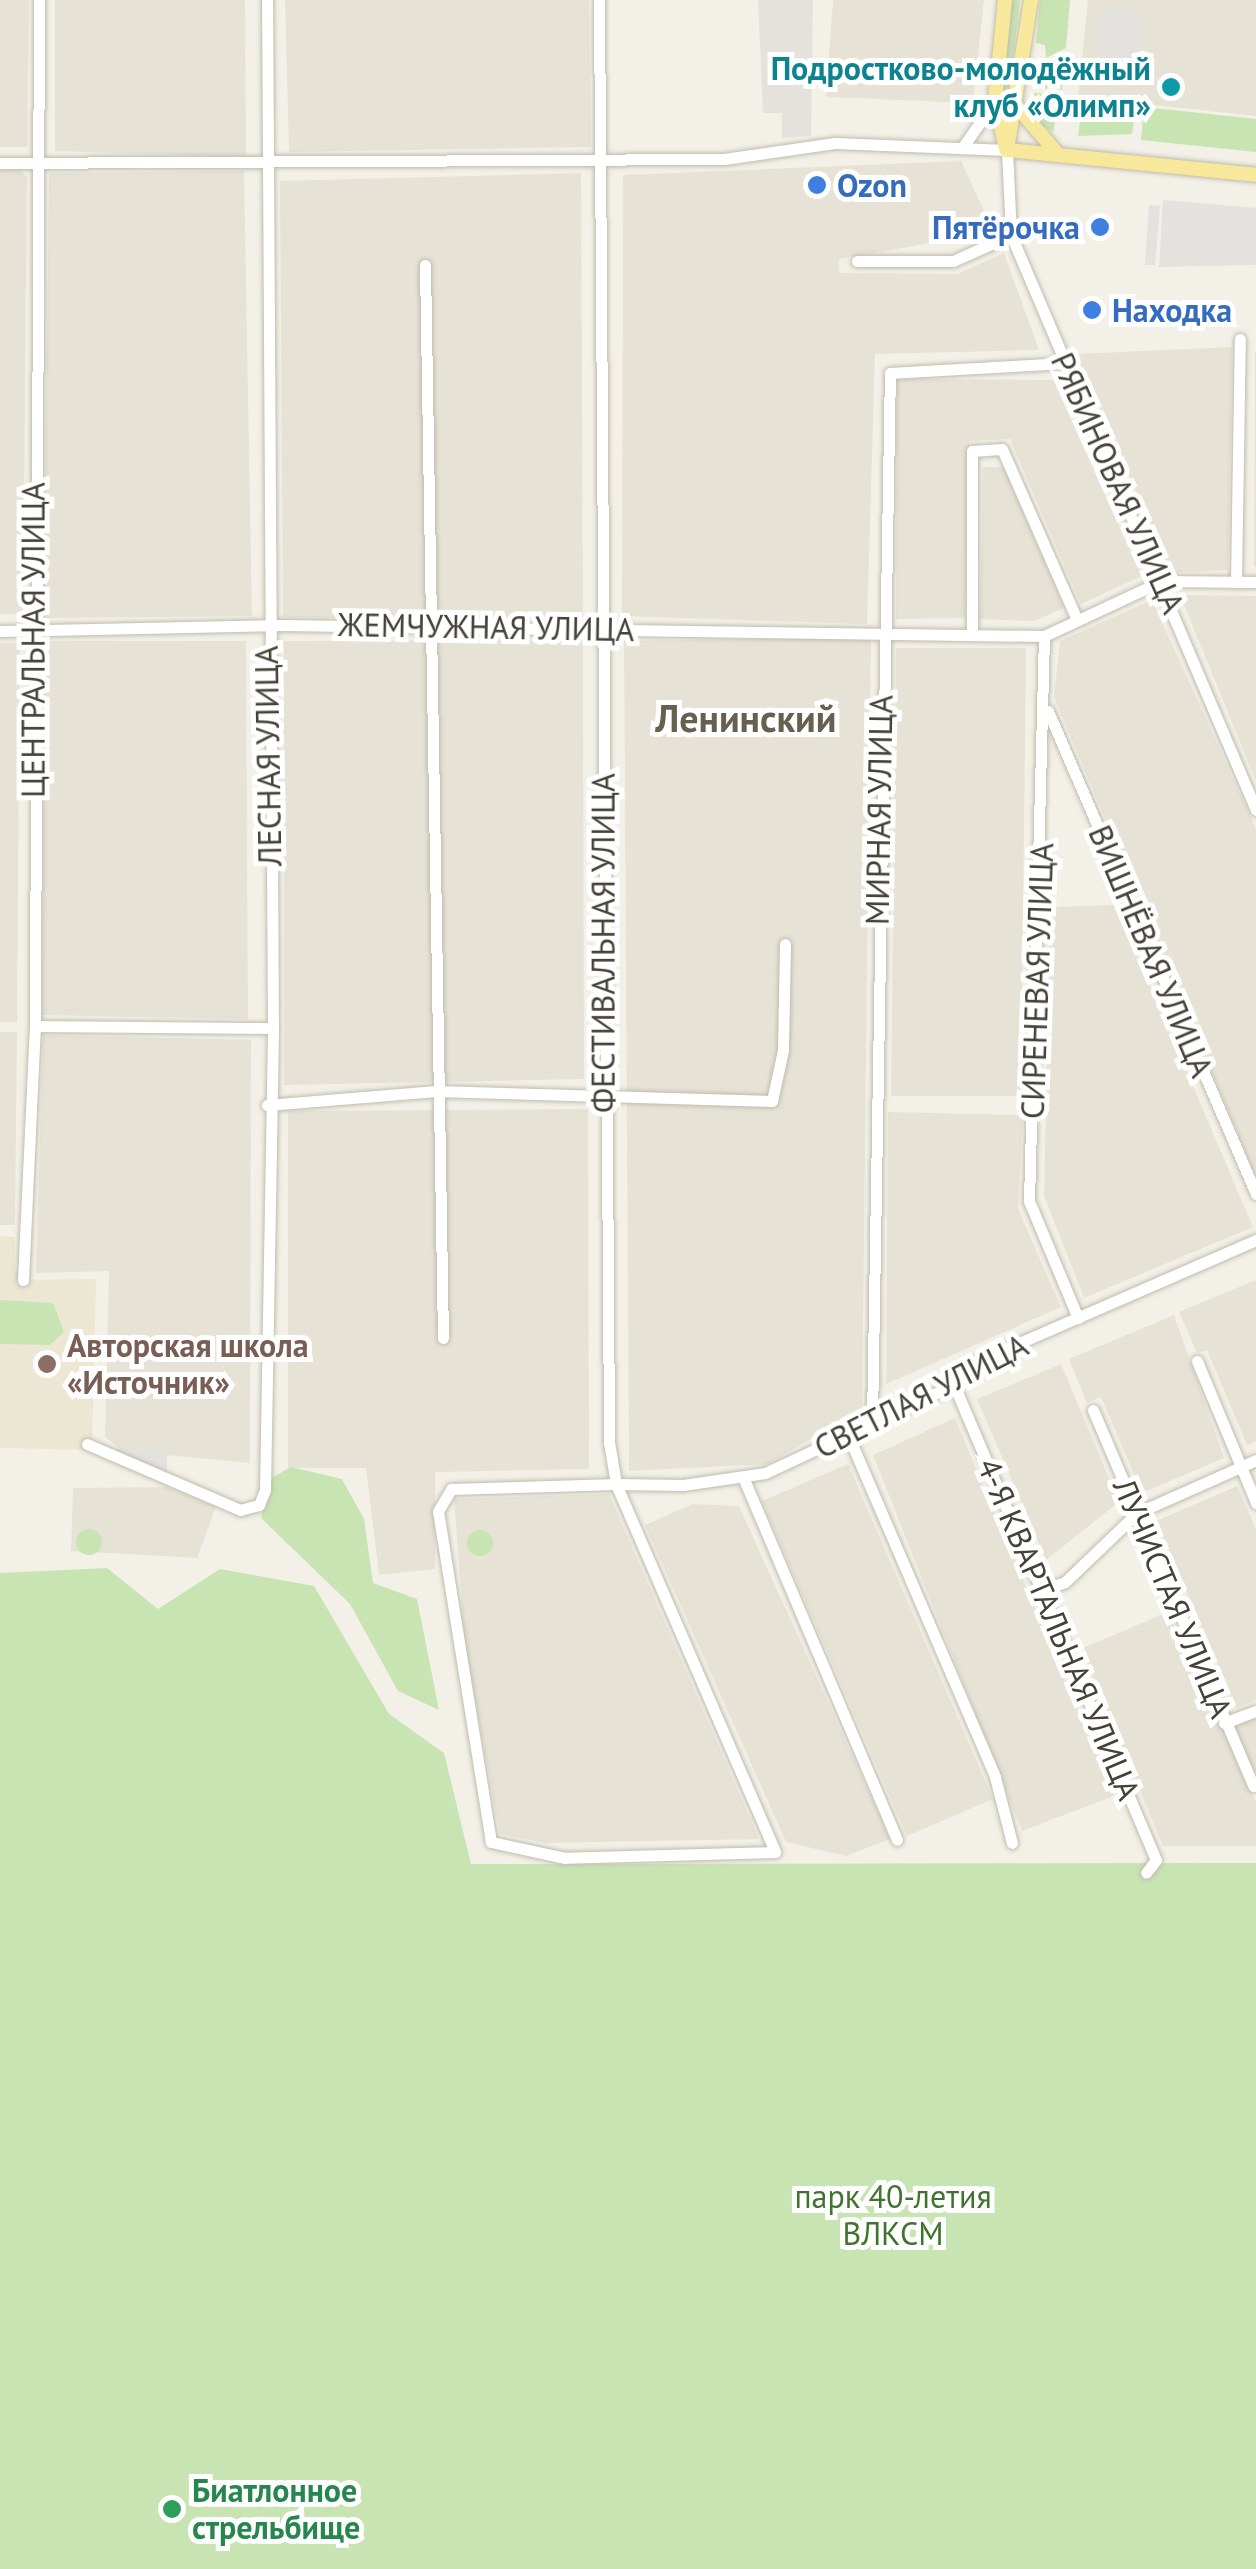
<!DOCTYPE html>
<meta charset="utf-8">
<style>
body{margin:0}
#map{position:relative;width:1256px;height:2569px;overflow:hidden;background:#f3f0e7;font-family:"PT Sans",sans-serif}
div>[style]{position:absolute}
.residential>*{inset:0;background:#e6e3d6}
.industrial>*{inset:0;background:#e5e2dc}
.education>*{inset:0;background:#ebe7d2}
.green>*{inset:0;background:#c8e4b3}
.round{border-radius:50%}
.parking>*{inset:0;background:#e4e2df}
.roads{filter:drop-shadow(0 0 2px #c0bcad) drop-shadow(0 0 2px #c0bcad)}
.minor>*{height:11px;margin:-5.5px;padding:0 5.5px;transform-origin:5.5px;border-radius:5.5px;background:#fff}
.major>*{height:14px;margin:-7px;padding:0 7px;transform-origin:7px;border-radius:7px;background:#f8e89b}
.dots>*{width:28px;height:28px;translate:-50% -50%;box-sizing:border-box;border:5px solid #fff;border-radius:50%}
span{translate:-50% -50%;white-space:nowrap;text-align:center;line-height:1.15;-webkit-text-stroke:10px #fff;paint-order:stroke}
.culture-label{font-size:32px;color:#0d838f;font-weight:700}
.right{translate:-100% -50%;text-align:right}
.shop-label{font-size:32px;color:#366cbe;font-weight:700}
.left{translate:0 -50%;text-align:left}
.street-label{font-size:32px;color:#454137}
.education-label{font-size:32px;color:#785e54;font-weight:700}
.park-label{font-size:32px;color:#40732e}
.leisure-label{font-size:32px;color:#27864d;font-weight:700}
.quarter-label{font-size:38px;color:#67604f;font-weight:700}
</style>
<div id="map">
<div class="residential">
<div style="clip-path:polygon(0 0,29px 0,27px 147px,0 147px)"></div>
<div style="clip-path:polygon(55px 0,245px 0,246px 157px,55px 151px)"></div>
<div style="clip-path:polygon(285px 0,589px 0,591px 147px,289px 152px)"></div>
<div style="clip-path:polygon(833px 0,984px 0,973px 103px,826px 97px)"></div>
<div style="clip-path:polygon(1088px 0,1256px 0,1256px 116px,1078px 97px)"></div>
<div style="clip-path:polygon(961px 161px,994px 232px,839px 259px,839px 273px,957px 274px,1004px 253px,1039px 350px,875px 354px,867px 624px,622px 616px,623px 175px)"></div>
<div style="clip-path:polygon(18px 169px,27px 176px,23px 614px,0 614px,0 170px)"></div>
<div style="clip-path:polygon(244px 171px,252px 616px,44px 618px,49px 173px)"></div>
<div style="clip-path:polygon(581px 173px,583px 620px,283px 617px,280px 181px)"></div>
<div style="clip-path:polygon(1232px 347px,1228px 570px,1171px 573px,1076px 354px)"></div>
<div style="clip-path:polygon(1255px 352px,1256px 352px,1256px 567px,1254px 567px)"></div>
<div style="clip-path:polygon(897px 379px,1053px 380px,1142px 576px,1081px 604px,1010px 439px,969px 441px,965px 618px,896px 619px)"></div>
<div style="clip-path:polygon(983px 467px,1004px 467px,1064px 608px,1034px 621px,980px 619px)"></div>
<div style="clip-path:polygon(1180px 595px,1256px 596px,1256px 781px)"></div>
<div style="clip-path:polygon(1152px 600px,1256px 829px,1256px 1177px,1054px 697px,1060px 641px)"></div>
<div style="clip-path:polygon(871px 637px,862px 1409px,768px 1464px,629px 1471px,624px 641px)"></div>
<div style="clip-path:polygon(583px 640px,584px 1079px,284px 1085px,284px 641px)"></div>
<div style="clip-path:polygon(45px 641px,246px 641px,248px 1019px,42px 1015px)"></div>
<div style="clip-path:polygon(0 643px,20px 643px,17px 1022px,0 1022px)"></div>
<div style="clip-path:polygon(896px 648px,1026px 648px,1021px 1096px,891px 1096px)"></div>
<div style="clip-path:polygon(1116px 905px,1253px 1227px,1084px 1298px,1044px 1196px,1050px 907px)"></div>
<div style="clip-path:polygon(0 1032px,17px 1032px,15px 1225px,0 1225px)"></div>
<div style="clip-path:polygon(43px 1035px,251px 1040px,250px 1463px,123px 1451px,105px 1437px,109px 1271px,36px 1273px)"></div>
<div style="clip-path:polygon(588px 1109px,589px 1469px,435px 1472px,435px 1569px,379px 1575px,366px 1468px,288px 1468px,288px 1111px)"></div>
<div style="clip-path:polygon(888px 1112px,1023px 1115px,1018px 1209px,1061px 1307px,886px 1384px)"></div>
<div style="clip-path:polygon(1256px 1280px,1256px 1441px,1247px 1445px,1207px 1350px,1197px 1353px,1179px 1312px)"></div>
<div style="clip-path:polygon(1174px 1315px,1224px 1458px,1142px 1493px,1101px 1397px,1087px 1403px,1069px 1359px)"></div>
<div style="clip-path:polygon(1061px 1364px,1119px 1502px,1046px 1560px,977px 1399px)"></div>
<div style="clip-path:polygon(955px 1418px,1114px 1796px,1022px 1831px,873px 1455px)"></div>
<div style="clip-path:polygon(848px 1464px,993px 1799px,907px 1836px,762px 1501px)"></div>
<div style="clip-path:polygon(1237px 1486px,1256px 1529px,1256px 1700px,1236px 1708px,1156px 1521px)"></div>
<div style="clip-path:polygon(167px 1487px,216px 1507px,197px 1558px,71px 1551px,73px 1488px)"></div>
<div style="clip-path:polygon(609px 1494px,759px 1839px,544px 1843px,500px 1834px,465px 1644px,454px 1499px)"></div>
<div style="clip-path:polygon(692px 1504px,739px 1506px,890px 1839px,846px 1856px,786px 1842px,645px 1525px)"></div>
<div style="clip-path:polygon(1168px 1612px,1256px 1802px,1256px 1846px,1163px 1846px,1081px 1649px)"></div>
<div style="clip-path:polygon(1256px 1717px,1256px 1790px,1231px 1727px)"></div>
</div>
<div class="industrial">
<div style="clip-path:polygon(758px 0,813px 0,811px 136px,782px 138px,782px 113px,763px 113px)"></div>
</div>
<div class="education">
<div style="clip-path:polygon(0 1236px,15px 1237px,15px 1271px,26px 1280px,96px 1279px,92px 1450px,0 1448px)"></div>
</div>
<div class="green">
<div style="clip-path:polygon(1012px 0,1020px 0,1007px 109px,1001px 101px)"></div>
<div style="clip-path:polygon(1040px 0,1070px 0,1066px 48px,1046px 58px,1045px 45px,1036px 43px)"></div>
<div style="clip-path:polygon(1066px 53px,1062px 90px,1039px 88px,1042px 67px)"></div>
<div style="clip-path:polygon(1034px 93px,1060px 95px,1053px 132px,1032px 119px)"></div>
<div style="clip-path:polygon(1083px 100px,1136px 106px,1132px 134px,1078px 136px)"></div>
<div style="clip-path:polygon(1144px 107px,1256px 119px,1256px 152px,1141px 140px)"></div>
<div style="clip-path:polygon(0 1300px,53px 1303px,64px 1332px,50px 1345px,0 1344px)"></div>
<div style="clip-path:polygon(291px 1467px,342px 1479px,364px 1519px,373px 1583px,417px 1599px,439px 1710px,398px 1691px,350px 1604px,261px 1518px,268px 1480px)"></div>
<div class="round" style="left:76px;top:1529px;width:26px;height:26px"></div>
<div class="round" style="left:467px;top:1530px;width:26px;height:26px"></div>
<div style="clip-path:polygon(107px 1568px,158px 1609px,220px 1569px,314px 1586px,389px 1714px,444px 1753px,471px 1864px,1256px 1863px,1256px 2569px,0 2569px,0 1573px)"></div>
</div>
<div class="parking">
<div style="clip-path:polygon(1102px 10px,1141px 14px,1135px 82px,1096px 79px)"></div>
<div style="clip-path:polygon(1163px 200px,1256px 208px,1256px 265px,1159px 267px)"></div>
<div style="clip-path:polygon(1149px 205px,1160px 206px,1155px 265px,1145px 265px)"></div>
<div style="clip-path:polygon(116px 1449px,167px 1451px,167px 1476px,113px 1458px)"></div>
</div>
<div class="roads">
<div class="minor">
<div style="left:599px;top:0;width:1442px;rotate:89.6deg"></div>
<div style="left:609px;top:1442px;width:43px;rotate:80.5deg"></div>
<div style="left:616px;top:1484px;width:401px;rotate:66.6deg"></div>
<div style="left:775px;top:1852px;width:210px;rotate:178.4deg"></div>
<div style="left:565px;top:1858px;width:76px;rotate:-167.8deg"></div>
<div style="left:491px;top:1842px;width:335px;rotate:-99.1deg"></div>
<div style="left:438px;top:1511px;width:26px;rotate:-59deg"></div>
<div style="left:451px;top:1489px;width:165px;rotate:-1.7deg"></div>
<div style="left:616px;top:1484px;width:67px;rotate:0.9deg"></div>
<div style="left:683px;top:1485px;width:83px;rotate:-8.3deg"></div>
<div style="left:765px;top:1473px;width:208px;rotate:-25deg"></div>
<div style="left:954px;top:1385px;width:29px;rotate:-49deg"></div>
<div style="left:973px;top:1363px;width:309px;rotate:-23.5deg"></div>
<div style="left:962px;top:148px;width:57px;rotate:-54.9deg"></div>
<div style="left:0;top:163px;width:724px;rotate:-0.32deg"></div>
<div style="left:724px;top:159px;width:112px;rotate:-8.2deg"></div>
<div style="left:835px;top:143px;width:172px;rotate:2.3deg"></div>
<div style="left:1007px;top:150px;width:85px;rotate:87.3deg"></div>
<div style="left:1011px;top:235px;width:625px;rotate:66.92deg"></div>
<div style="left:857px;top:261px;width:96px"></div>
<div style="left:953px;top:261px;width:64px;rotate:-24.1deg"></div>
<div style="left:425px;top:265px;width:1073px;rotate:89.04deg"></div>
<div style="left:1236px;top:582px;width:243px;rotate:-89.1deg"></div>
<div style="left:0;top:631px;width:282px;rotate:-1.2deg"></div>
<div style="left:282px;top:625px;width:762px;rotate:0.83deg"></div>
<div style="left:1044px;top:636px;width:130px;rotate:-25deg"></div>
<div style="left:1162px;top:581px;width:94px;rotate:0.6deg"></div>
<div style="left:972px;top:634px;width:183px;rotate:-90deg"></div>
<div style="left:972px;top:451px;width:30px;rotate:-4deg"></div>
<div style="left:1002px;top:449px;width:187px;rotate:66.3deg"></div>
<div style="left:1044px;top:636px;width:565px;rotate:91.52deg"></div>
<div style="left:1029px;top:1201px;width:127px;rotate:67.3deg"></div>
<div style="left:1048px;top:711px;width:526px;rotate:66.7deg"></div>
<div style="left:35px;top:1026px;width:238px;rotate:0.5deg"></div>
<div style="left:267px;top:1105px;width:170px;rotate:-4.7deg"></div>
<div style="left:436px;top:1091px;width:336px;rotate:1.7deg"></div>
<div style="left:772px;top:1101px;width:52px;rotate:-77.8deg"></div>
<div style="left:783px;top:1050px;width:106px;rotate:-88.9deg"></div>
<div style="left:23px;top:1280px;width:254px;rotate:-87.3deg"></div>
<div style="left:35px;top:1026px;width:1026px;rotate:-89.78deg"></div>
<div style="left:1197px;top:1361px;width:154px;rotate:67.4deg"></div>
<div style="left:954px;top:1385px;width:516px;rotate:66.96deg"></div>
<div style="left:1156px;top:1860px;width:16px;rotate:128deg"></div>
<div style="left:1093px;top:1410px;width:409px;rotate:66.9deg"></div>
<div style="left:872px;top:1421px;width:1048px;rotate:-89.02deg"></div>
<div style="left:890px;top:373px;width:174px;rotate:-3.3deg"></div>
<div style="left:848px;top:1435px;width:372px;rotate:66.7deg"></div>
<div style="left:995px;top:1777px;width:68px;rotate:75.6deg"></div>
<div style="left:87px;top:1444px;width:167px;rotate:23.3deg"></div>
<div style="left:240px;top:1510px;width:20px;rotate:-15deg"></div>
<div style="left:259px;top:1505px;width:16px;rotate:-68deg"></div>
<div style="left:265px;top:1490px;width:462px;rotate:-89deg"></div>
<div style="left:273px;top:1028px;width:1028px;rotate:-90.33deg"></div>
<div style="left:743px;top:1477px;width:394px;rotate:67deg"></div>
<div style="left:1044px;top:1590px;width:22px;rotate:-21deg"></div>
<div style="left:1065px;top:1582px;width:100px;rotate:-43.8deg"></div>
<div style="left:1137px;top:1513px;width:130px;rotate:-24deg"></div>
<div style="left:1224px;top:1723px;width:34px;rotate:-21deg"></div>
</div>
<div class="major">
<div style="left:1005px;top:0;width:101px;rotate:95.7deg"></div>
<div style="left:995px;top:101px;width:49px;rotate:77.1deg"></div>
<div style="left:1019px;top:109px;width:57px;rotate:49.3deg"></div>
<div style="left:1007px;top:150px;width:250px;rotate:5.7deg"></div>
<div style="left:1007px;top:150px;width:152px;rotate:-80.9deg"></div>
</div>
</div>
<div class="dots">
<div style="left:1171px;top:87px;background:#0f9aa8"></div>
<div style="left:817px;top:185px;background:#3f7fe0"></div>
<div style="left:1100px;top:227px;background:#3f7fe0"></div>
<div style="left:1092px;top:310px;background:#3f7fe0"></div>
<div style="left:47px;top:1364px;background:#8d6e63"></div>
<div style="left:172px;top:2509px;background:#2e9e5b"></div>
</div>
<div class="culture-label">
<span class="right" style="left:1151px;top:87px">Подростково-молодёжный<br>клуб «Олимп»</span>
</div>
<div class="shop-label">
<span class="left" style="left:837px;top:185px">Ozon</span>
<span class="right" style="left:1080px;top:227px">Пятёрочка</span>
<span class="left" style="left:1112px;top:310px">Находка</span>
</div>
<div class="street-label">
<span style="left:1118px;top:483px;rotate:66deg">РЯБИНОВАЯ УЛИЦА</span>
<span style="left:486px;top:627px;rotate:1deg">ЖЕМЧУЖНАЯ УЛИЦА</span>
<span style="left:33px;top:640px;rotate:-90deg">ЦЕНТРАЛЬНАЯ УЛИЦА</span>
<span style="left:268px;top:756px;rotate:-91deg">ЛЕСНАЯ УЛИЦА</span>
<span style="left:879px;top:810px;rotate:-89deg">МИРНАЯ УЛИЦА</span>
<span style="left:603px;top:943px;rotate:-90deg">ФЕСТИВАЛЬНАЯ УЛИЦА</span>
<span style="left:1151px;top:951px;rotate:67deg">ВИШНЁВАЯ УЛИЦА</span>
<span style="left:1037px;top:981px;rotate:-88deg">СИРЕНЕВАЯ УЛИЦА</span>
<span style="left:921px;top:1396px;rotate:-27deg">СВЕТЛАЯ УЛИЦА</span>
<span style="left:1173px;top:1598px;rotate:67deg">ЛУЧИСТАЯ УЛИЦА</span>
<span style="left:1059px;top:1629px;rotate:67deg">4-Я КВАРТАЛЬНАЯ УЛИЦА</span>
</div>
<div class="education-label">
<span class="left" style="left:67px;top:1364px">Авторская школа<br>«Источник»</span>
</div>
<div class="park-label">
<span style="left:893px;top:2215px">парк 40-летия<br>ВЛКСМ</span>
</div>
<div class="leisure-label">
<span class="left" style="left:192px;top:2509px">Биатлонное<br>стрельбище</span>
</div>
<div class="quarter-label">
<span style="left:746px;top:718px">Ленинский</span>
</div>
</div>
